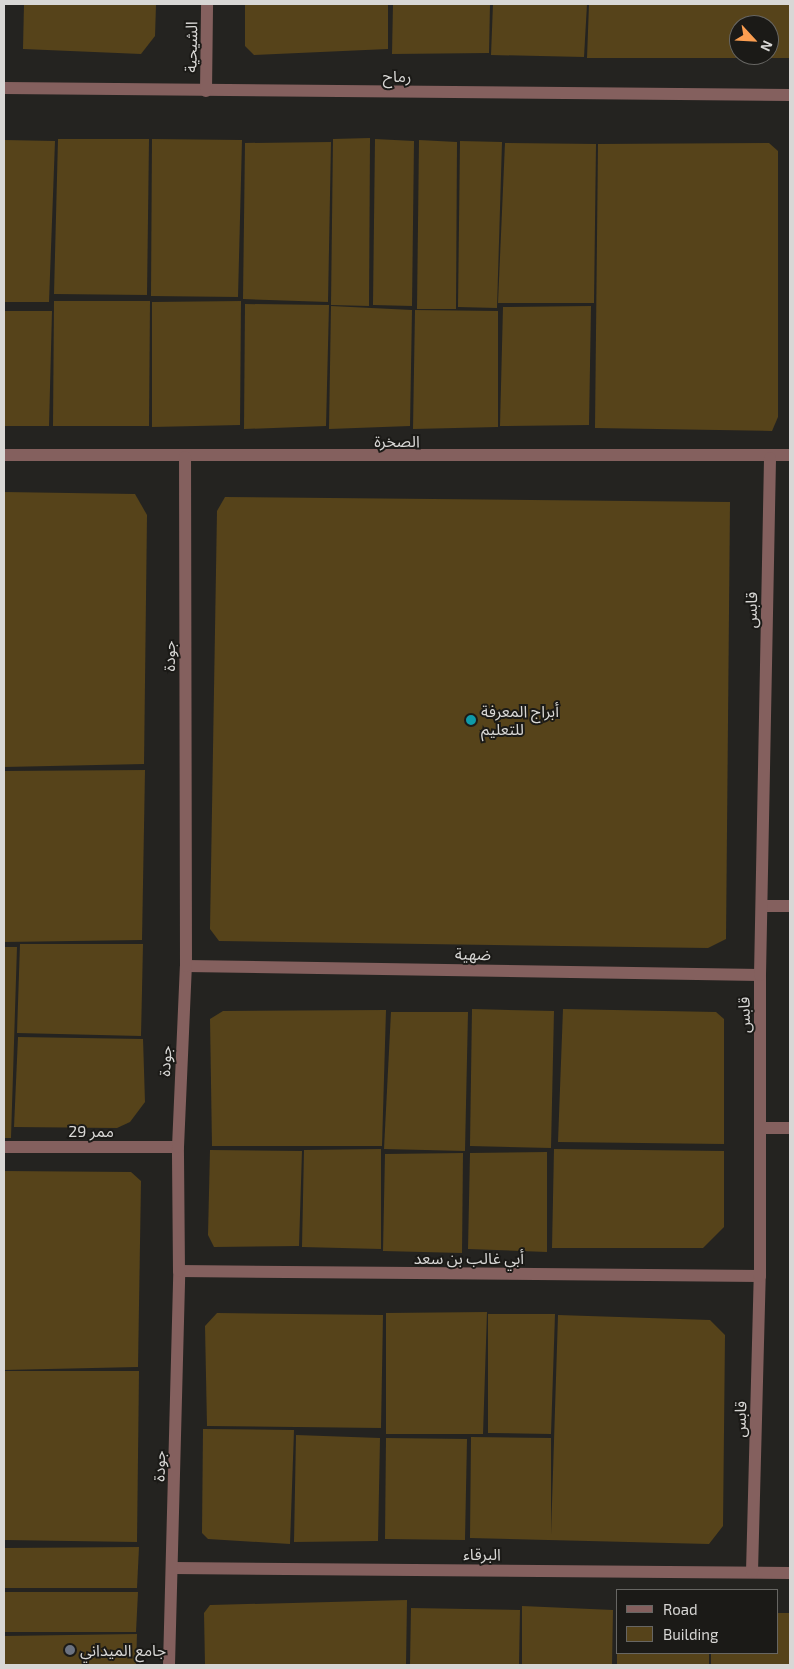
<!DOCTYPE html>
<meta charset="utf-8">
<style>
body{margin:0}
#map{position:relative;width:794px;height:1669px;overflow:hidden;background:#242320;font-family:"Exo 2","Noto Sans Arabic",sans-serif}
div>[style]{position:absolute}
.building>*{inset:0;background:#56431a}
.minor>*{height:12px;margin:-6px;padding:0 6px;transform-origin:6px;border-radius:6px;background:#84605e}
.dots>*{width:14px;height:14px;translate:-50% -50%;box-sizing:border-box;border:2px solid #1b1a17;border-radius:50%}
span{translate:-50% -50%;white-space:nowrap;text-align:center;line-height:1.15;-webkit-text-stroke:4px #1b1a17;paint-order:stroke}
.street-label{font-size:16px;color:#d8d7d5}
.poi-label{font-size:16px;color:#d8d7d5}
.left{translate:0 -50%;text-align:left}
.frame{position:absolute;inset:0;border:5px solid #d8d7d5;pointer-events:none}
.legend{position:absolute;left:616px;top:1589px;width:162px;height:65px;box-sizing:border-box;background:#1b1a17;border:1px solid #676663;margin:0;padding:6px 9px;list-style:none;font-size:15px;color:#d8d7d5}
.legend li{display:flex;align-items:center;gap:10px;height:25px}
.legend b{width:25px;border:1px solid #676663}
.north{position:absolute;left:729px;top:15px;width:50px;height:50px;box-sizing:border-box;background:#1b1a17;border:1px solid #676663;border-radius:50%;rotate:115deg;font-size:14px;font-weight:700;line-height:20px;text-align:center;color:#d8d7d5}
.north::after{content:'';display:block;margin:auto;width:18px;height:22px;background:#fb9e51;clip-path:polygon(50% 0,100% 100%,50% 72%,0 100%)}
</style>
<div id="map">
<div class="building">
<div style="clip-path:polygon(24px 4px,156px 4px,155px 36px,141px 54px,23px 49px)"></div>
<div style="clip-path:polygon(245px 4px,388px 4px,388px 49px,254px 55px,245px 46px)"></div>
<div style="clip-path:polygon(393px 4px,490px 4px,489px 53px,392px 54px)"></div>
<div style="clip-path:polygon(493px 4px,587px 4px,584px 57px,491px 55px)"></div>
<div style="clip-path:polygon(evenodd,589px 4px,790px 4px,790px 58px,587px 58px,589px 4px,739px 25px,769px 25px,769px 55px,739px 55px,739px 25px)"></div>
<div style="clip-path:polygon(370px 138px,369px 306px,331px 305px,333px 139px)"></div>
<div style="clip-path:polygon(58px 139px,149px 139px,147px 295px,54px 294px)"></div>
<div style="clip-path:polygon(152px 139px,242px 140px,238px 297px,151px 296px)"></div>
<div style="clip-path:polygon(375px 139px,414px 141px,412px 306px,373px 305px)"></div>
<div style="clip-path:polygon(4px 140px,55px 141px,49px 302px,4px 302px)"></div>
<div style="clip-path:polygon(419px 140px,457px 142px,456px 309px,417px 309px)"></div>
<div style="clip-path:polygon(460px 141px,502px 142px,497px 308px,458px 307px)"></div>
<div style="clip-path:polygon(331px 142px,328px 302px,243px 299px,245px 143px)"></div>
<div style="clip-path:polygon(505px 143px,596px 144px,594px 303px,498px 303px)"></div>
<div style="clip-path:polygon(769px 143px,778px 151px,778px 417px,772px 431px,595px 428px,598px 144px)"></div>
<div style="clip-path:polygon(54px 301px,150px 301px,149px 426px,53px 426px)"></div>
<div style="clip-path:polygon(241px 301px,240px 425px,152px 427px,152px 302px)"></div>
<div style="clip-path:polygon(245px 304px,329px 305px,326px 426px,244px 429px)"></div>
<div style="clip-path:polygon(331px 306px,412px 310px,410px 426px,329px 429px)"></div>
<div style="clip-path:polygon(591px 306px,589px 425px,500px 426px,503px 307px)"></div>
<div style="clip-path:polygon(415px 310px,498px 311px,498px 427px,413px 429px)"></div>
<div style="clip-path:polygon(4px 311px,52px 311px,49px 426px,4px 426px)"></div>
<div style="clip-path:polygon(4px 492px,135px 494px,147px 515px,144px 764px,4px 767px)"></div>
<div style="clip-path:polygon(225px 497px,730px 502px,726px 939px,708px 948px,219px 941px,210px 929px,217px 511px)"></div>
<div style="clip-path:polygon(145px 770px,142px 940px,4px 942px,4px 771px)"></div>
<div style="clip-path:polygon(20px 944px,143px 944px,141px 1036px,17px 1033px)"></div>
<div style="clip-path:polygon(4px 947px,17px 947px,11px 1138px,4px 1138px)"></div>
<div style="clip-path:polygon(472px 1009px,554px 1011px,551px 1148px,470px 1146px)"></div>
<div style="clip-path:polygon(563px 1009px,716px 1012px,724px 1019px,724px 1144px,558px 1142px)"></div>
<div style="clip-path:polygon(386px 1010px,382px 1146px,212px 1146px,210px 1019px,223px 1011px)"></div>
<div style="clip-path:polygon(391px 1012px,468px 1012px,465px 1151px,384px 1149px)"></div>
<div style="clip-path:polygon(18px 1037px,143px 1039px,145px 1102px,130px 1122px,117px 1128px,14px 1127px)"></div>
<div style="clip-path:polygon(381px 1149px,381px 1249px,302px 1247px,304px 1150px)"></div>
<div style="clip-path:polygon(554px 1149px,724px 1151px,724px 1227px,703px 1248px,552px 1248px)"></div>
<div style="clip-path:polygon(210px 1150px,302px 1151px,299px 1246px,214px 1247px,208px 1235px)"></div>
<div style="clip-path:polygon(547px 1152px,547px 1252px,468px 1249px,470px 1153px)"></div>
<div style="clip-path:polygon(463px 1153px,462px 1253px,383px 1251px,385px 1154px)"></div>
<div style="clip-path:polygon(4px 1171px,131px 1172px,141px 1181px,138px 1367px,4px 1370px)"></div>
<div style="clip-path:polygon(487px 1312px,483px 1434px,386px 1434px,386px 1313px)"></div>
<div style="clip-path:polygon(217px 1313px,383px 1315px,381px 1428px,207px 1426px,205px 1326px)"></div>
<div style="clip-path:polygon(488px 1314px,555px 1314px,551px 1434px,488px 1433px)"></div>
<div style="clip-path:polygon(558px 1315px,710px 1320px,725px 1335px,723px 1526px,709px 1544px,470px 1538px,471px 1437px,551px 1438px,551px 1535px)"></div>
<div style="clip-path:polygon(4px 1371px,139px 1371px,137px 1542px,4px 1540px)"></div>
<div style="clip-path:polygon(203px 1429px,294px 1430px,290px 1544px,208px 1539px,202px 1533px)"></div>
<div style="clip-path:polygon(296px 1435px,380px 1438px,378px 1541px,294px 1542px)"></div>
<div style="clip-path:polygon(386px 1438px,467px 1439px,465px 1540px,385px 1539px)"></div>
<div style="clip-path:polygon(139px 1547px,137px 1588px,4px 1588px,4px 1548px)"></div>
<div style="clip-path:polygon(4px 1592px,138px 1592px,136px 1632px,4px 1632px)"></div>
<div style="clip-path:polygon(407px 1600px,406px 1665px,205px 1665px,204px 1613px,210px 1605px)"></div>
<div style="clip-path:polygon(522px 1606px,613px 1610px,612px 1665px,522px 1665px)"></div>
<div style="clip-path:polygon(411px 1608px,520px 1610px,519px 1665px,410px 1665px)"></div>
<div style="clip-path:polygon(778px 1613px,790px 1613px,790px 1665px,711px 1665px,711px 1653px,778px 1653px)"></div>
<div style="clip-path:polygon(137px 1634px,136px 1665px,4px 1665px,4px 1636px)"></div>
<div style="clip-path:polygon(617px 1653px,709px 1653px,709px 1665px,617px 1665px)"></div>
</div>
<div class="minor">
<div style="left:4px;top:88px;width:786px;rotate:0.51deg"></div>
<div style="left:206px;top:91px;width:87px;rotate:-89.3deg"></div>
<div style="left:4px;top:455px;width:786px"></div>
<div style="left:762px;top:906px;width:28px"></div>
<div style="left:186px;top:966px;width:574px;rotate:0.9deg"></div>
<div style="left:762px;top:1128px;width:28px"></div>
<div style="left:4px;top:1147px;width:174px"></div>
<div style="left:179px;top:1271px;width:581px;rotate:0.49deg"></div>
<div style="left:173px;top:1568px;width:617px;rotate:0.46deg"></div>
<div style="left:752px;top:1572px;width:296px;rotate:-88.5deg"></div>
<div style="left:760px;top:1276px;width:301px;rotate:-90deg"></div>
<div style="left:760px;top:975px;width:517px;rotate:-88.89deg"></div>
<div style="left:169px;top:1665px;width:394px;rotate:-88.5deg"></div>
<div style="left:179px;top:1271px;width:124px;rotate:-90.5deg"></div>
<div style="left:178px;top:1147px;width:181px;rotate:-87.5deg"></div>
<div style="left:186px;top:966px;width:509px;rotate:-90.11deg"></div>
</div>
<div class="dots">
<div style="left:471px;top:720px;background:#0f9aa8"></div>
<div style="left:70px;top:1650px;background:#6b7280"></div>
</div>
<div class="street-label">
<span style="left:191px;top:47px;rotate:-89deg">الشيحية</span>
<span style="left:397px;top:76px">رماح</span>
<span style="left:397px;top:441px">الصخرة</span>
<span style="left:751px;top:610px;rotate:-89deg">قابس</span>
<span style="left:169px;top:656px;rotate:-90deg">جودة</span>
<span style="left:473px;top:954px;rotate:1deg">ضهية</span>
<span style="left:744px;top:1015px;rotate:-91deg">قابس</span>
<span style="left:165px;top:1061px;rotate:-87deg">جودة</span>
<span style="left:91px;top:1131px">ممر 29</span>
<span style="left:469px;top:1258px">أبي غالب بن سعد</span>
<span style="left:740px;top:1419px;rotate:-88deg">قابس</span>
<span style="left:159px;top:1466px;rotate:-89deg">جودة</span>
<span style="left:482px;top:1554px">البرقاء</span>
</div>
<div class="poi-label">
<span class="left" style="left:481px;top:720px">أبراج المعرفة<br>للتعليم</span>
<span class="left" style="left:80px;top:1650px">جامع الميداني</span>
</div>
<div class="frame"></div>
<ul class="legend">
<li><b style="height:6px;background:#84605e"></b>Road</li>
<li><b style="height:14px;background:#56431a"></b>Building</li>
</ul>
<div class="north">N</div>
</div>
